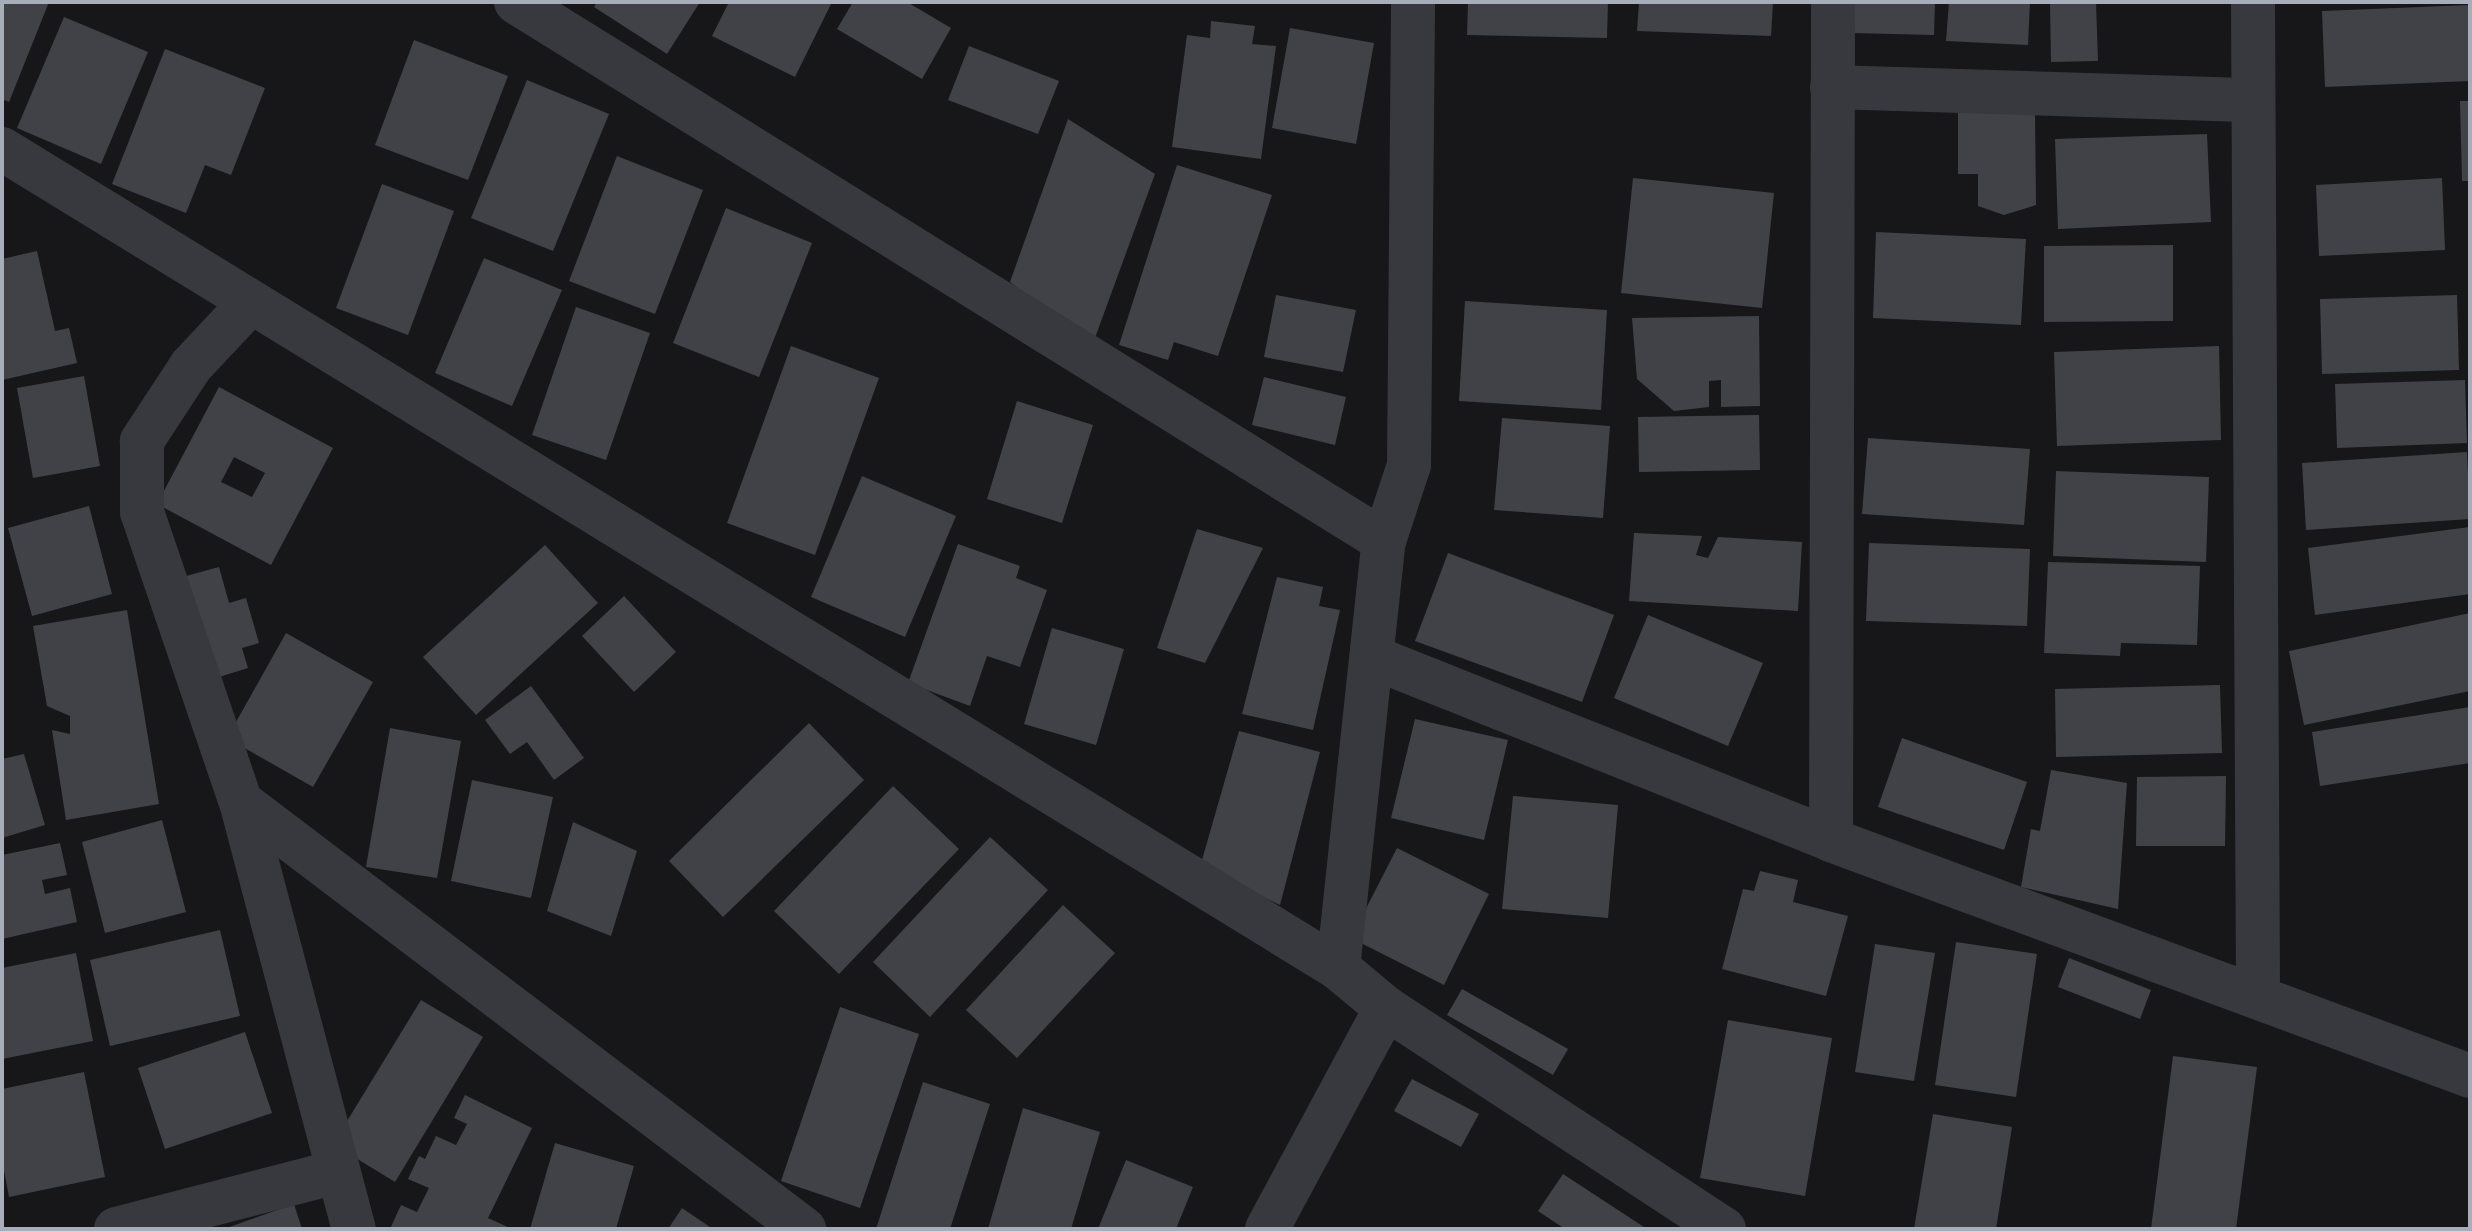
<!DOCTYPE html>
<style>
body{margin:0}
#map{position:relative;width:2472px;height:1231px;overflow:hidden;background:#171719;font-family:Overpass,sans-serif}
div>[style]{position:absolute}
.building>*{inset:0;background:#414247}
.street>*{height:44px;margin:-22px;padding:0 22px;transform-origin:22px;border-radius:22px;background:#38383f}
span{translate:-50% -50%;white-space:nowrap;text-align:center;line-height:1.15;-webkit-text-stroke:6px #121214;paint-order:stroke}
.frame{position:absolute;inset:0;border:4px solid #a8adba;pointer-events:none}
</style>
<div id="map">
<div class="building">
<div style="clip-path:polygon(2px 2px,49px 2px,9px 102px,2px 99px)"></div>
<div style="clip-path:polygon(597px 2px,700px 2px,667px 54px,594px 7px)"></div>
<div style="clip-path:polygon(729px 2px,832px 2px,795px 77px,712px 36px)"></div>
<div style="clip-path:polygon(853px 2px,907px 2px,951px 28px,922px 79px,837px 29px)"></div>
<div style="clip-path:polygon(1468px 2px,1608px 2px,1607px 38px,1467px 35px)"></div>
<div style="clip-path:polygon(1639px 2px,1773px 2px,1771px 36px,1637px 31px)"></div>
<div style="clip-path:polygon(1852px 2px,1935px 2px,1934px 35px,1852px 33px)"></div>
<div style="clip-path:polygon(1949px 2px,2030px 2px,2028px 45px,1946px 41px)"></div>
<div style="clip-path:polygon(2050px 2px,2096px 2px,2098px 61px,2051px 62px)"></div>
<div style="clip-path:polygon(2470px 5px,2470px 81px,2325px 87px,2322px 11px)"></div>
<div style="clip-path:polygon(64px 17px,148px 52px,101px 164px,17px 128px)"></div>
<div style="clip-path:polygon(1211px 21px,1255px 26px,1252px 44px,1276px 46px,1261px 159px,1172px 147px,1187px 35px,1210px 38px)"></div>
<div style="clip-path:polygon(1290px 28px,1374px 43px,1356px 144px,1272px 128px)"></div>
<div style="clip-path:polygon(414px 40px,508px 76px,468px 180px,375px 145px)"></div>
<div style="clip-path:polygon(969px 46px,1059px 81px,1038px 134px,948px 100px)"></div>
<div style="clip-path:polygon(165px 49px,265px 88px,231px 175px,205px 165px,186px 213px,112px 184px)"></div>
<div style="clip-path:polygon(527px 80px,609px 114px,553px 251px,471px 218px)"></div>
<div style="clip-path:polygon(2460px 101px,2470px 101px,2470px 181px,2462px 181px)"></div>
<div style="clip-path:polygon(2035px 112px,2036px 205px,2004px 215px,1978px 206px,1978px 174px,1958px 174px,1958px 113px)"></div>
<div style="clip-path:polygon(1068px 119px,1155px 174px,1092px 346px,1010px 282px)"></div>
<div style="clip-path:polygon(2207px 134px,2211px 222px,2058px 229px,2055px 139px)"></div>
<div style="clip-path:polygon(617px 156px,703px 190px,655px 314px,569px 281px)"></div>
<div style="clip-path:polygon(1177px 165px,1272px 195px,1218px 356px,1174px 342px,1168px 360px,1119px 345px)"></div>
<div style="clip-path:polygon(1633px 178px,1774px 193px,1762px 308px,1621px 293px)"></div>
<div style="clip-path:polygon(2442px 178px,2445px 250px,2319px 256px,2316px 185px)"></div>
<div style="clip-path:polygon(382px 184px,454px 211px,408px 335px,336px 308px)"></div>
<div style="clip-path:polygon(726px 208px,812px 243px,759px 377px,673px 343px)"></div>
<div style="clip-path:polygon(1876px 232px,2026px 239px,2021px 325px,1873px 318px)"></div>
<div style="clip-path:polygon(2173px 245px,2173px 321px,2044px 322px,2044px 246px)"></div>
<div style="clip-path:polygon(37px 251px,55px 331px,69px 328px,77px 363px,2px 380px,2px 259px)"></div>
<div style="clip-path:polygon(484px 258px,562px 290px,512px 406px,435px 373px)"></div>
<div style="clip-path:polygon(1276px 295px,1356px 310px,1343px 372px,1264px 357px)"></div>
<div style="clip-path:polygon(2457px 295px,2459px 370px,2322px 374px,2320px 299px)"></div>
<div style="clip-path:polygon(1465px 301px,1607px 310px,1601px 410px,1459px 401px)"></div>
<div style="clip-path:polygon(576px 307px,650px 333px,606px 460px,532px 435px)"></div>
<div style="clip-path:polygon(1759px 316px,1760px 406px,1721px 407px,1721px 380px,1709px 381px,1709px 407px,1674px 411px,1637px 379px,1632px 318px)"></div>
<div style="clip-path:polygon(791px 346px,879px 378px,815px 555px,727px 523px)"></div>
<div style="clip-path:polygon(2219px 346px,2221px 440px,2057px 446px,2054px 352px)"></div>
<div style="clip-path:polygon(84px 376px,100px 466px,33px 478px,17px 388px)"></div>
<div style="clip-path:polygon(1264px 377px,1346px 397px,1335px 445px,1252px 425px)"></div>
<div style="clip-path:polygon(2465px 380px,2467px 443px,2337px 448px,2335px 384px)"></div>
<div style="clip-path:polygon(evenodd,219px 387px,333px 448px,271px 565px,157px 504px,219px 387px,234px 457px,265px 473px,252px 497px,221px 482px,234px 457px)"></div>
<div style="clip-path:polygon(1017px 401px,1093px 425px,1062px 523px,987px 499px)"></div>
<div style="clip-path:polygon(1759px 415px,1760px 470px,1639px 472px,1638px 417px)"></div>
<div style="clip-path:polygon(1502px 418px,1610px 426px,1603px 518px,1494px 510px)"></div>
<div style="clip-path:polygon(1868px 438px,2030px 449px,2024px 525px,1862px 514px)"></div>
<div style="clip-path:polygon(2467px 452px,2470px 519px,2306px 530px,2302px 463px)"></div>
<div style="clip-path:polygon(2056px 471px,2209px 477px,2206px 562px,2053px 556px)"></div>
<div style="clip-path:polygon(862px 476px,956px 516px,905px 637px,811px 597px)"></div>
<div style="clip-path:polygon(89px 506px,112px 594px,32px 616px,8px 528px)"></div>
<div style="clip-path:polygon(2470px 527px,2470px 594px,2315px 615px,2308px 548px)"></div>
<div style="clip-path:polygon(1197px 529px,1263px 548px,1205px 663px,1157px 648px)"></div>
<div style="clip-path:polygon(1634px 533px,1702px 536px,1696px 555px,1708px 558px,1718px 537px,1802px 542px,1798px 611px,1629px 601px)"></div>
<div style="clip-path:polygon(1869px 543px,2030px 549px,2027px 626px,1866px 621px)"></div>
<div style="clip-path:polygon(958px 544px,1020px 566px,1016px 578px,1047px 590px,1020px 667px,987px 656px,970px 706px,908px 683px)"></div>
<div style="clip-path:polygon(545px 545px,598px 603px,476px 715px,423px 657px)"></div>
<div style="clip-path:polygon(1448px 553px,1614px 615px,1582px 702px,1415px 641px)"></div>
<div style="clip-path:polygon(2048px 562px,2200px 566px,2197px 645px,2121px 643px,2120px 656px,2044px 653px)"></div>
<div style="clip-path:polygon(219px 567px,229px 603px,246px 598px,259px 643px,242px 648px,248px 668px,216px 678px,186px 576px)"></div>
<div style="clip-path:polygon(1277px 577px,1323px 587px,1319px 606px,1340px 610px,1313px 730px,1242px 714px)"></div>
<div style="clip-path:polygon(624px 596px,676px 652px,634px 692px,582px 636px)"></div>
<div style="clip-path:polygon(127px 610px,159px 804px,66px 820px,52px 730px,70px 734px,70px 716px,47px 706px,33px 626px)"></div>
<div style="clip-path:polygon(2470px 613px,2470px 691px,2304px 725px,2289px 651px)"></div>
<div style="clip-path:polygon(1648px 615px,1763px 663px,1728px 746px,1614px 698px)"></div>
<div style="clip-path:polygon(1052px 628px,1124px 649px,1096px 745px,1024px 724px)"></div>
<div style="clip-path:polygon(286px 633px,373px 682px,313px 787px,227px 738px)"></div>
<div style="clip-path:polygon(2220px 685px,2222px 753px,2056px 757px,2055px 689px)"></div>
<div style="clip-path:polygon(531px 686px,584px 758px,554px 780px,527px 742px,510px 754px,485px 720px)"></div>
<div style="clip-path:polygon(2470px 707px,2470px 763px,2320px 786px,2312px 732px)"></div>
<div style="clip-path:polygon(1415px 719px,1508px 740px,1484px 840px,1391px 818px)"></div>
<div style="clip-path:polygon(809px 723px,864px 780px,723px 917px,669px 861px)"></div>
<div style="clip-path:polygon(390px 728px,461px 741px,437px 878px,366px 867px)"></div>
<div style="clip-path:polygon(1239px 731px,1320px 752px,1280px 905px,1200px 867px)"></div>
<div style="clip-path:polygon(1902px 738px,2027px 782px,2004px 850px,1878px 807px)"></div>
<div style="clip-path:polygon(24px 754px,45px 825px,2px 838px,2px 759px)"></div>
<div style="clip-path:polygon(2051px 770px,2127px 783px,2118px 909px,2021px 887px,2031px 829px,2040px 831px)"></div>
<div style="clip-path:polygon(2226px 776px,2225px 846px,2136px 846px,2137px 777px)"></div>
<div style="clip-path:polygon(472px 780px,553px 797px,531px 898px,451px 881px)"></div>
<div style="clip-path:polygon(893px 786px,959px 849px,839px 974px,774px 911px)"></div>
<div style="clip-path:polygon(1513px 796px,1618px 805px,1608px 918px,1502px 909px)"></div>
<div style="clip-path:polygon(162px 820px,186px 912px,105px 933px,82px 842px)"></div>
<div style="clip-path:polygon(573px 822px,637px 851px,611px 936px,547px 911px)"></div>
<div style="clip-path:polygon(990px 837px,1048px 890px,930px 1017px,873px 962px)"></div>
<div style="clip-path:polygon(60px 843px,67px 875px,42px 880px,45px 894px,70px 888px,77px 922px,2px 939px,2px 855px)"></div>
<div style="clip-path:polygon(1397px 848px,1489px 894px,1444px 985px,1351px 938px)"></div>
<div style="clip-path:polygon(1760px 871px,1798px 880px,1793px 902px,1848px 916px,1826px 996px,1722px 969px,1743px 889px,1754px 891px)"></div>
<div style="clip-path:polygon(1063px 905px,1115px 953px,1017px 1058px,966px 1010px)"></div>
<div style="clip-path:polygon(220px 930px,240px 1016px,110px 1046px,90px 960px)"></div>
<div style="clip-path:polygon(1956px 942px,2037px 954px,2016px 1097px,1935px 1085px)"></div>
<div style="clip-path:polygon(1875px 944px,1935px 953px,1914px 1081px,1855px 1072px)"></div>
<div style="clip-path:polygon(76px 953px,93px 1041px,2px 1059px,2px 968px)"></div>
<div style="clip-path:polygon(2069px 958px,2151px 990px,2140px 1019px,2058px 987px)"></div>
<div style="clip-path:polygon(1462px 989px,1568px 1049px,1553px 1075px,1447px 1015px)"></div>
<div style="clip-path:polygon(421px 1000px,483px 1037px,395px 1182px,333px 1144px)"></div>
<div style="clip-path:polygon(840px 1007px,919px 1034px,860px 1208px,781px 1181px)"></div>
<div style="clip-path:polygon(1728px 1020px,1832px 1038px,1805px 1196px,1700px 1178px)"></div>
<div style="clip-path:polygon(245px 1032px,272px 1113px,165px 1149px,138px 1068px)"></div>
<div style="clip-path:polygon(2173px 1056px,2257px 1067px,2236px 1229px,2151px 1229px)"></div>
<div style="clip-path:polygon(84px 1072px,105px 1177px,9px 1197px,2px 1160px,2px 1089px)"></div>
<div style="clip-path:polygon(1412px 1079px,1479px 1114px,1461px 1147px,1394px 1111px)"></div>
<div style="clip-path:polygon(923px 1082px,990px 1104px,950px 1229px,876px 1229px)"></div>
<div style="clip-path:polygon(465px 1095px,532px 1128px,488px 1218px,512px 1229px,390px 1229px,401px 1205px,417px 1212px,429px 1188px,408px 1179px,419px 1156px,425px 1159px,436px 1136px,456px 1145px,467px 1124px,454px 1118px)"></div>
<div style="clip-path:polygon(1023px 1108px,1100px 1132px,1071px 1229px,988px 1229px)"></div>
<div style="clip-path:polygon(1933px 1114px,2012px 1127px,1996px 1229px,1914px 1229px)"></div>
<div style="clip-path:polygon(555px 1143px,634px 1166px,616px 1229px,530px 1229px)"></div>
<div style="clip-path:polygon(1126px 1160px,1193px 1187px,1176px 1229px,1098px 1229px)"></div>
<div style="clip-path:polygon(1563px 1174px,1647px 1229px,1565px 1229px,1538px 1211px)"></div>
<div style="clip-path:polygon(294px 1204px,302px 1229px,224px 1229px)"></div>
<div style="clip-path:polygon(682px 1208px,713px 1229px,668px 1229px)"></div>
</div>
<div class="street">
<div style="left:516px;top:2px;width:1022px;rotate:31.84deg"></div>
<div style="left:2253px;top:2px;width:995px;rotate:89.71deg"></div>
<div style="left:1832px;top:87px;width:421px;rotate:1.8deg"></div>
<div style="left:2px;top:149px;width:1567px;rotate:31.51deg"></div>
<div style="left:1338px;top:968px;width:62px;rotate:39.8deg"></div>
<div style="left:1386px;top:1008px;width:404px;rotate:33.2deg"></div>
<div style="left:249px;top:304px;width:85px;rotate:133.1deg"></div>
<div style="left:191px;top:366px;width:90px;rotate:123.2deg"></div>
<div style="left:142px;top:441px;width:71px;rotate:90deg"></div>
<div style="left:142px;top:512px;width:306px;rotate:71.2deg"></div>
<div style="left:241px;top:802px;width:442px;rotate:75.2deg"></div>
<div style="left:1372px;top:657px;width:494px;rotate:21.7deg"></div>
<div style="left:1831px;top:840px;width:681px;rotate:20.27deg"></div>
<div style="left:241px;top:802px;width:707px;rotate:37.18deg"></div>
<div style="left:1831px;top:840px;width:838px;rotate:-89.86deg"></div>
<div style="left:1338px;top:968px;width:429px;rotate:-83.9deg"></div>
<div style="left:1384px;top:541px;width:80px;rotate:-71.8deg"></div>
<div style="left:1409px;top:465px;width:463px;rotate:-89.5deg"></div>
<div style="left:116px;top:1229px;width:228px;rotate:-14.5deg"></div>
<div style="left:1267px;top:1229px;width:251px;rotate:-61.7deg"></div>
</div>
<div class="frame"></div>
</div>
